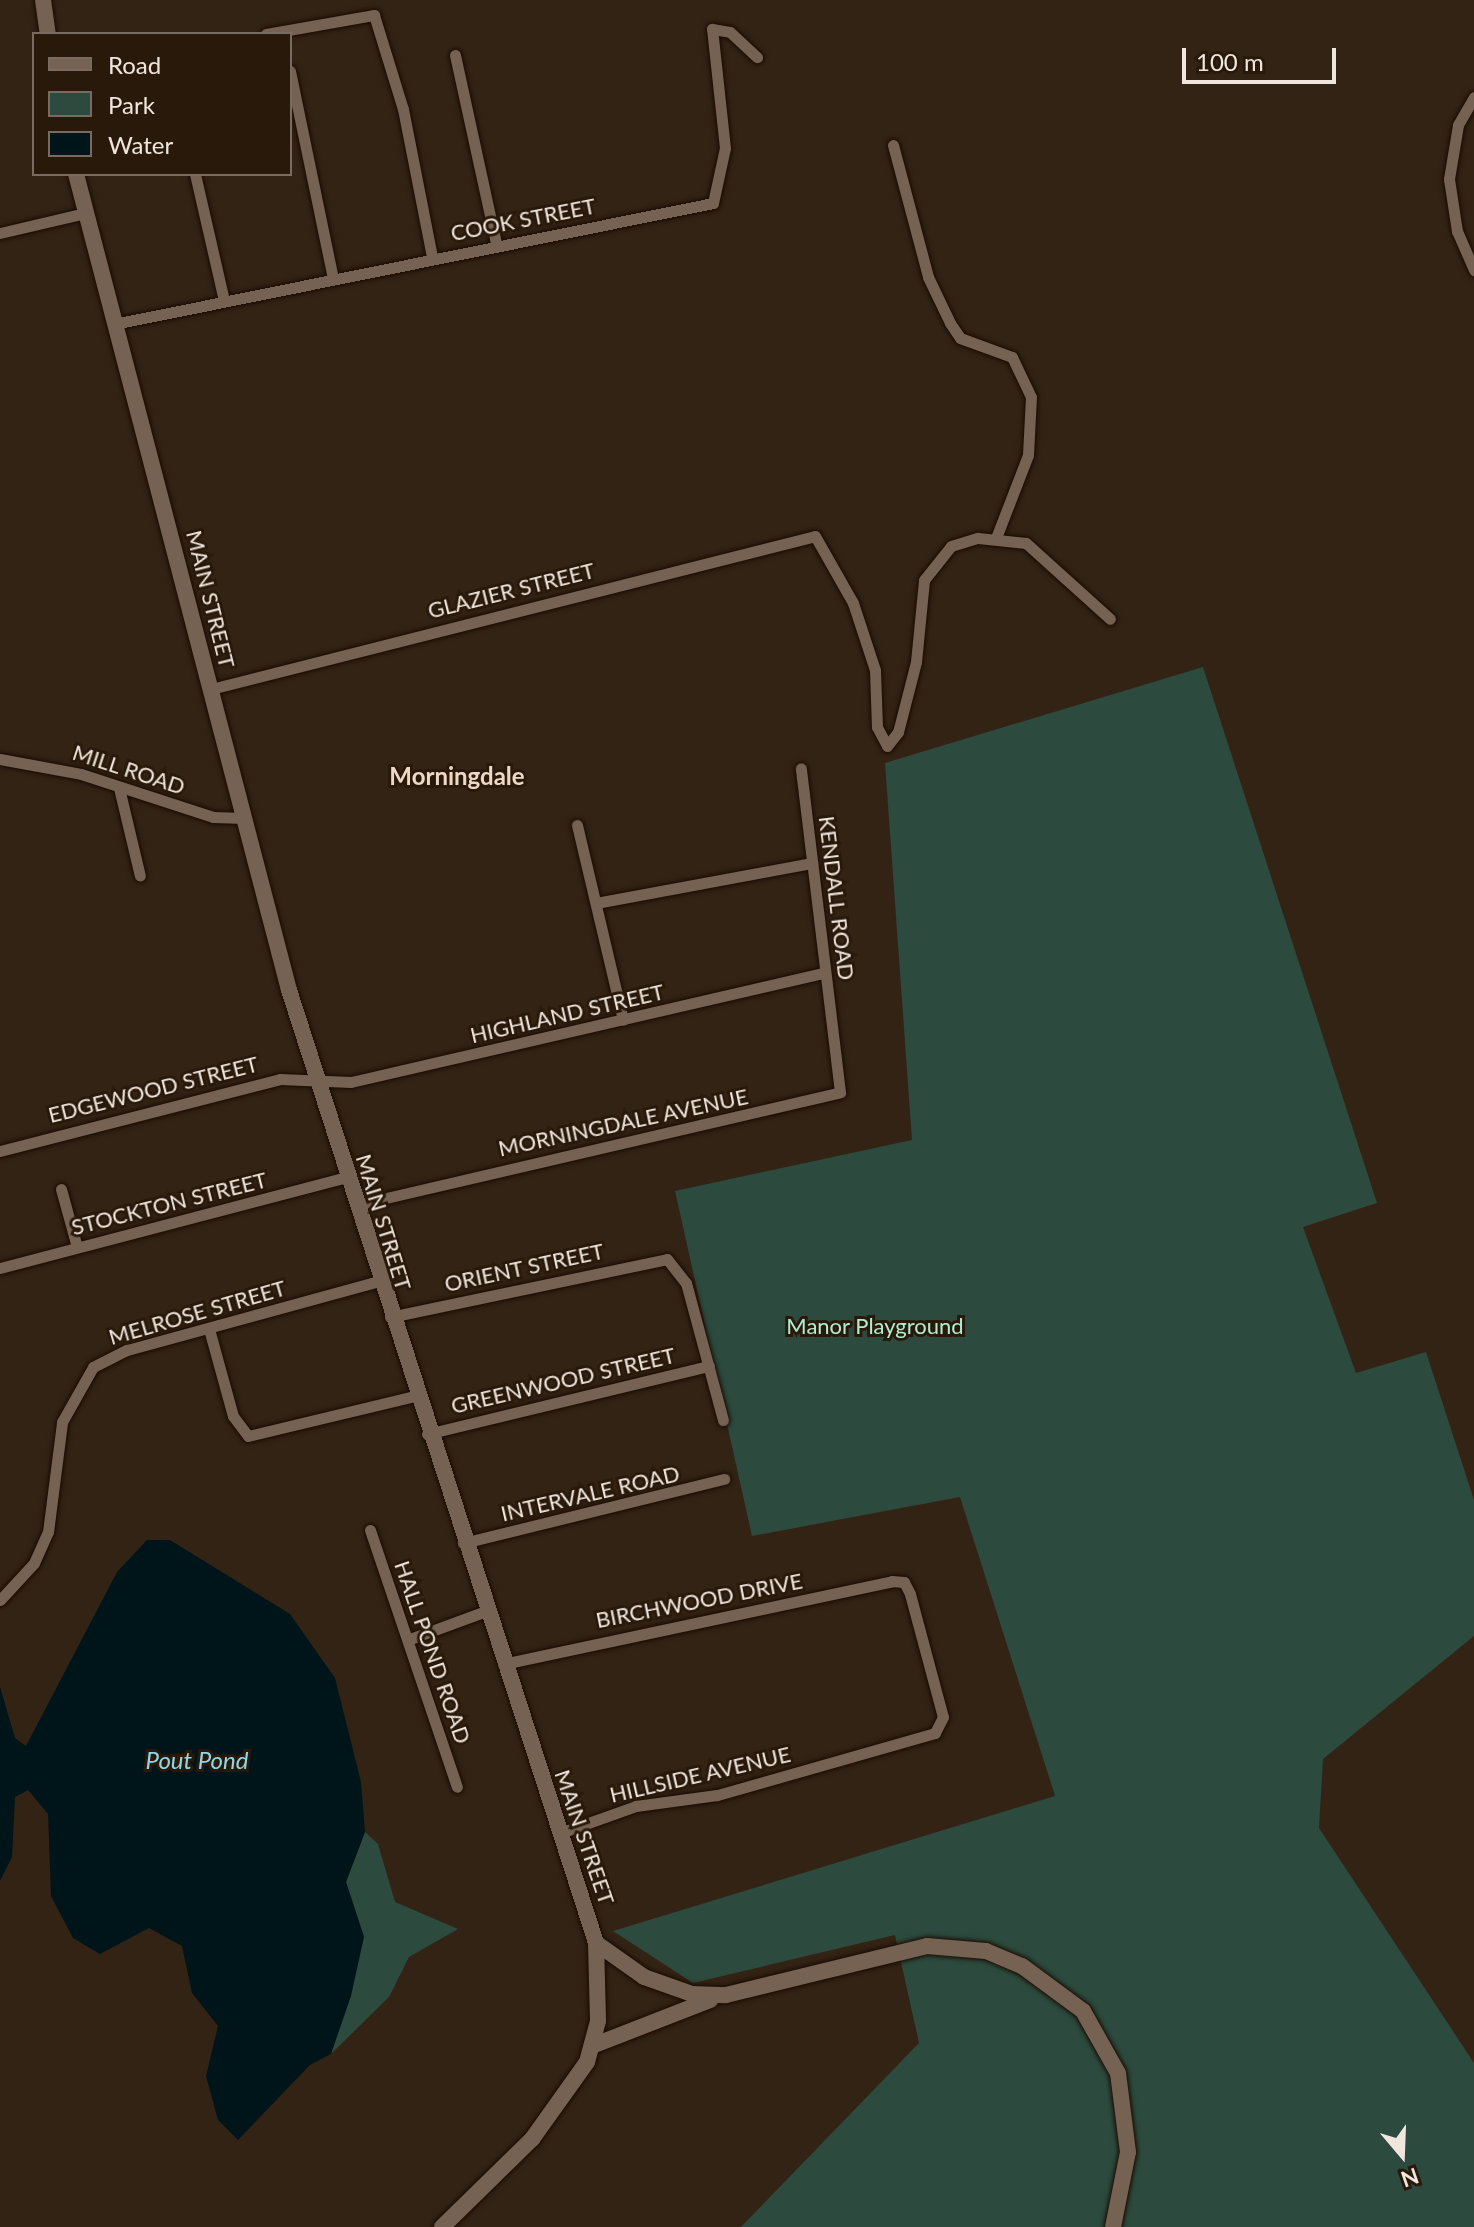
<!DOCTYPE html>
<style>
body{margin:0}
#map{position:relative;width:1474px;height:2227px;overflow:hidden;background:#332314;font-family:Lato,sans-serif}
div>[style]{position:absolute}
.green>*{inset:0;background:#2c4a3d}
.water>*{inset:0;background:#00151a}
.roads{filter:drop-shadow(0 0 2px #1a0b01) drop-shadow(0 0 2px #1a0b01)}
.street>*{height:11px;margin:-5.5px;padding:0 5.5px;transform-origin:5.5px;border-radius:5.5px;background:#766252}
.secondary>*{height:16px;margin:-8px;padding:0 8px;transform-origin:8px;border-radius:8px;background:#766252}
span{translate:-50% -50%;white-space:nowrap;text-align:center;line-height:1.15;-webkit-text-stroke:6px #29190b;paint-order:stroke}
.street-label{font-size:22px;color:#f1e6dd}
.park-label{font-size:22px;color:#aeedd0}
.neighbourhood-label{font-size:24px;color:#edd7c5;font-weight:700}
.water-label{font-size:24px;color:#8ed7e6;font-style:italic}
.legend{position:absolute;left:32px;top:32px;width:260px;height:144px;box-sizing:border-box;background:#29190b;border:2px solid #796b5f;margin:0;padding:10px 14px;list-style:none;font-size:24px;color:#f1e6dd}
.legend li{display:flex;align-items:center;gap:16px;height:40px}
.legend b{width:40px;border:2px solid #796b5f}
.north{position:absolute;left:1362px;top:2115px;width:80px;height:80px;-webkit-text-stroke:6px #29190b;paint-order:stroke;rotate:161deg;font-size:22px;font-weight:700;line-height:32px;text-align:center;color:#f1e6dd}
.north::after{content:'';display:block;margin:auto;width:28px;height:36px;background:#f1e6dd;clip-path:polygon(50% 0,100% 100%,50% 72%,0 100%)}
.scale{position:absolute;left:1182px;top:48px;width:154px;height:36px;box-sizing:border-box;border:4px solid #f1e6dd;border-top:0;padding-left:10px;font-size:24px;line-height:28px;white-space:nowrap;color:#f1e6dd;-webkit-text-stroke:6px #29190b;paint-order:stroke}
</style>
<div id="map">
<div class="green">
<div style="clip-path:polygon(1203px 667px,1377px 1203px,1303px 1227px,1356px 1373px,1426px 1352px,1474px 1500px,1474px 1636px,1323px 1759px,1319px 1828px,1474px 2063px,1474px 2227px,741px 2227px,919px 2043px,895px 1935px,693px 1983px,613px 1931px,1055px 1796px,960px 1497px,752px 1536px,675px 1191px,912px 1140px,885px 763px)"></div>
<div style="clip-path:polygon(365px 1832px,378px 1844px,395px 1902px,458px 1929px,409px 1957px,389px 1997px,331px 2054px,364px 1937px,346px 1882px)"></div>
</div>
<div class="water">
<div style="clip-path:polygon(147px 1540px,170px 1540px,290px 1614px,335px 1678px,361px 1782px,365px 1832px,346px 1882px,364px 1937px,351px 1996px,331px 2054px,310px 2065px,238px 2140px,218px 2120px,206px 2076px,218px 2026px,192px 1993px,182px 1946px,149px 1928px,100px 1954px,73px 1938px,51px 1896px,48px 1814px,28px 1790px,15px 1797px,12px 1857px,0 1881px,0 1687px,15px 1738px,26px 1746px,117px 1572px)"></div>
</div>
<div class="roads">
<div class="street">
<div style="left:266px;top:34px;width:110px;rotate:-10deg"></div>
<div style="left:374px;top:15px;width:98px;rotate:72.9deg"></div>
<div style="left:403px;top:109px;width:151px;rotate:78.9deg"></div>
<div style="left:455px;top:55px;width:192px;rotate:77.7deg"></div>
<div style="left:290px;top:71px;width:211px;rotate:78.3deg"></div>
<div style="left:1474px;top:97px;width:32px;rotate:120deg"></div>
<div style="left:1458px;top:125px;width:55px;rotate:99.5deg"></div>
<div style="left:1449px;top:179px;width:53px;rotate:81.3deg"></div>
<div style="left:1457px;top:231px;width:43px;rotate:66.4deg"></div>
<div style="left:893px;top:145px;width:137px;rotate:75.1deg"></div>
<div style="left:928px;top:277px;width:51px;rotate:64.4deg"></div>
<div style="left:950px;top:323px;width:18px;rotate:56deg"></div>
<div style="left:960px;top:338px;width:55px;rotate:20.1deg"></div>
<div style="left:1012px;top:357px;width:44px;rotate:64.6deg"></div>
<div style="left:1031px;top:397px;width:58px;rotate:93deg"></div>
<div style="left:1028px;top:455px;width:89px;rotate:111.1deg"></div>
<div style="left:195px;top:174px;width:130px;rotate:77.1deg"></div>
<div style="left:0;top:233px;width:87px;rotate:-13.2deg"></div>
<div style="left:114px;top:324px;width:611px;rotate:-11.42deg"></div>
<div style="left:713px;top:203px;width:56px;rotate:-77.7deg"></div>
<div style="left:725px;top:148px;width:120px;rotate:-96.2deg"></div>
<div style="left:712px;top:29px;width:18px;rotate:9deg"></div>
<div style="left:730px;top:32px;width:37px;rotate:43deg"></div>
<div style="left:211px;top:689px;width:623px;rotate:-14.21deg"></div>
<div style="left:815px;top:536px;width:77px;rotate:60.4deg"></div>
<div style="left:853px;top:603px;width:71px;rotate:71.8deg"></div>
<div style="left:875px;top:670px;width:57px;rotate:88deg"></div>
<div style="left:877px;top:727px;width:21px;rotate:62deg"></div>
<div style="left:887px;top:746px;width:18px;rotate:-52deg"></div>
<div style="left:898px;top:732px;width:72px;rotate:-75.6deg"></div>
<div style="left:916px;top:662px;width:82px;rotate:-84.4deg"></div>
<div style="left:924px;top:580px;width:43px;rotate:-51.5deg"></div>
<div style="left:951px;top:546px;width:28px;rotate:-17deg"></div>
<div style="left:978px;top:538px;width:48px;rotate:5.9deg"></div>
<div style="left:1026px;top:543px;width:113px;rotate:42.1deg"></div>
<div style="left:0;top:759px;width:82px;rotate:10.5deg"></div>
<div style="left:81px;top:774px;width:139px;rotate:18deg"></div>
<div style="left:213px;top:817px;width:31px;rotate:2deg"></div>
<div style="left:119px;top:788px;width:90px;rotate:76.6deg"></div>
<div style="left:577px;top:825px;width:200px;rotate:76.7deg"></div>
<div style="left:596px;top:903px;width:220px;rotate:-10.5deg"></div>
<div style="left:0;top:1151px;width:289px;rotate:-14.4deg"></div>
<div style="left:280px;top:1079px;width:71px;rotate:2.4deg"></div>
<div style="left:351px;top:1082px;width:486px;rotate:-13deg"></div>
<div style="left:61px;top:1189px;width:60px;rotate:74.6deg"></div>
<div style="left:356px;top:1205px;width:497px;rotate:-13.1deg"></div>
<div style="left:840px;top:1092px;width:326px;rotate:-96.9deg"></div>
<div style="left:0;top:1268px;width:360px;rotate:-14.7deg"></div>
<div style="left:390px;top:1317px;width:283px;rotate:-11.8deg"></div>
<div style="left:667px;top:1259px;width:31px;rotate:52deg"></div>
<div style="left:686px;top:1283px;width:142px;rotate:74.9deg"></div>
<div style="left:209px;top:1329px;width:90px;rotate:74.6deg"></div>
<div style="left:233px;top:1416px;width:25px;rotate:53deg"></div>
<div style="left:248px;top:1436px;width:172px;rotate:-13.5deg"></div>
<div style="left:427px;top:1434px;width:290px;rotate:-13.6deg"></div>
<div style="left:370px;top:1530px;width:271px;rotate:71.3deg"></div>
<div style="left:463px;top:1543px;width:269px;rotate:-13.8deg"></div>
<div style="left:0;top:1600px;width:50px;rotate:-47.4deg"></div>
<div style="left:34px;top:1563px;width:34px;rotate:-66deg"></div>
<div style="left:48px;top:1532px;width:111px;rotate:-82.7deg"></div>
<div style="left:62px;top:1422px;width:63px;rotate:-60.6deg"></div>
<div style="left:93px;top:1367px;width:38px;rotate:-27deg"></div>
<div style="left:127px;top:1350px;width:261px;rotate:-15.3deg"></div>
<div style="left:410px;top:1639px;width:81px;rotate:-20.2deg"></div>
<div style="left:503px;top:1664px;width:398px;rotate:-12deg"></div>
<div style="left:892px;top:1581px;width:12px;rotate:5deg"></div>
<div style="left:904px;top:1582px;width:13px;rotate:63deg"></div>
<div style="left:910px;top:1594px;width:127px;rotate:75deg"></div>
<div style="left:943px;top:1717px;width:18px;rotate:117deg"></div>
<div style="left:935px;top:1733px;width:227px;rotate:164.1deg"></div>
<div style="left:717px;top:1795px;width:82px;rotate:172.3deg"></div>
<div style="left:636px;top:1806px;width:81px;rotate:160.4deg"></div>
</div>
<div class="secondary">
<div style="left:43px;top:0;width:34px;rotate:82deg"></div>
<div style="left:76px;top:174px;width:843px;rotate:75.37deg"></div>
<div style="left:289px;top:990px;width:1001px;rotate:72.14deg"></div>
<div style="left:596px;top:1943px;width:78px;rotate:88.5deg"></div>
<div style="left:598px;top:2021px;width:42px;rotate:105deg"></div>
<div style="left:587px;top:2062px;width:95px;rotate:125.5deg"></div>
<div style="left:532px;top:2139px;width:126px;rotate:135.6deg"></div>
<div style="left:596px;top:1943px;width:59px;rotate:35.3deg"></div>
<div style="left:644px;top:1977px;width:51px;rotate:19.5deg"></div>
<div style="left:692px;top:1994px;width:34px;rotate:2deg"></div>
<div style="left:726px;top:1995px;width:207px;rotate:-13.7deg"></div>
<div style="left:927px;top:1946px;width:59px;rotate:4.8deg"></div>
<div style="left:986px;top:1951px;width:39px;rotate:23deg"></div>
<div style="left:1022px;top:1966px;width:76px;rotate:36.4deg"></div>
<div style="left:1083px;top:2011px;width:71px;rotate:60.6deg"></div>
<div style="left:1118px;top:2073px;width:80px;rotate:82.8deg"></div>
<div style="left:1128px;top:2152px;width:76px;rotate:101.3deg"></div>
<div style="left:592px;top:2046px;width:127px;rotate:-21.3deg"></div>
</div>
</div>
<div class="street-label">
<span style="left:523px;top:219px;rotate:-11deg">COOK STREET</span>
<span style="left:511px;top:590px;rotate:-14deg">GLAZIER STREET</span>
<span style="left:211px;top:599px;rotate:76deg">MAIN STREET</span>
<span style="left:129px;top:769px;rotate:18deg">MILL ROAD</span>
<span style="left:837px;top:898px;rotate:83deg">KENDALL ROAD</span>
<span style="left:567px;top:1013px;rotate:-13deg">HIGHLAND STREET</span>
<span style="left:153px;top:1089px;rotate:-14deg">EDGEWOOD STREET</span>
<span style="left:623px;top:1122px;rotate:-12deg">MORNINGDALE AVENUE</span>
<span style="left:169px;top:1203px;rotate:-14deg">STOCKTON STREET</span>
<span style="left:384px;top:1222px;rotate:73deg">MAIN STREET</span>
<span style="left:524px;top:1267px;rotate:-12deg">ORIENT STREET</span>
<span style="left:197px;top:1312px;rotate:-16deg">MELROSE STREET</span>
<span style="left:563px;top:1380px;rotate:-13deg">GREENWOOD STREET</span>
<span style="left:590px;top:1493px;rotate:-13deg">INTERVALE ROAD</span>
<span style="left:699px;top:1600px;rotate:-11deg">BIRCHWOOD DRIVE</span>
<span style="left:433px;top:1652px;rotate:71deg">HALL POND ROAD</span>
<span style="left:700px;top:1774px;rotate:-13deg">HILLSIDE AVENUE</span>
<span style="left:585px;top:1837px;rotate:71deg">MAIN STREET</span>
</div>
<div class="park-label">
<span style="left:875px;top:1326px">Manor Playground</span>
</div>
<div class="neighbourhood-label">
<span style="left:457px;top:776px">Morningdale</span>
</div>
<div class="water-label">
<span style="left:197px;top:1760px">Pout Pond</span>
</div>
<ul class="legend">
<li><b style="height:10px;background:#766252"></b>Road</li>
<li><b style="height:22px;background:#2c4a3d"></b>Park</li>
<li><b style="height:22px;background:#00151a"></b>Water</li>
</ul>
<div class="north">N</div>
<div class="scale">100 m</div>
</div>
